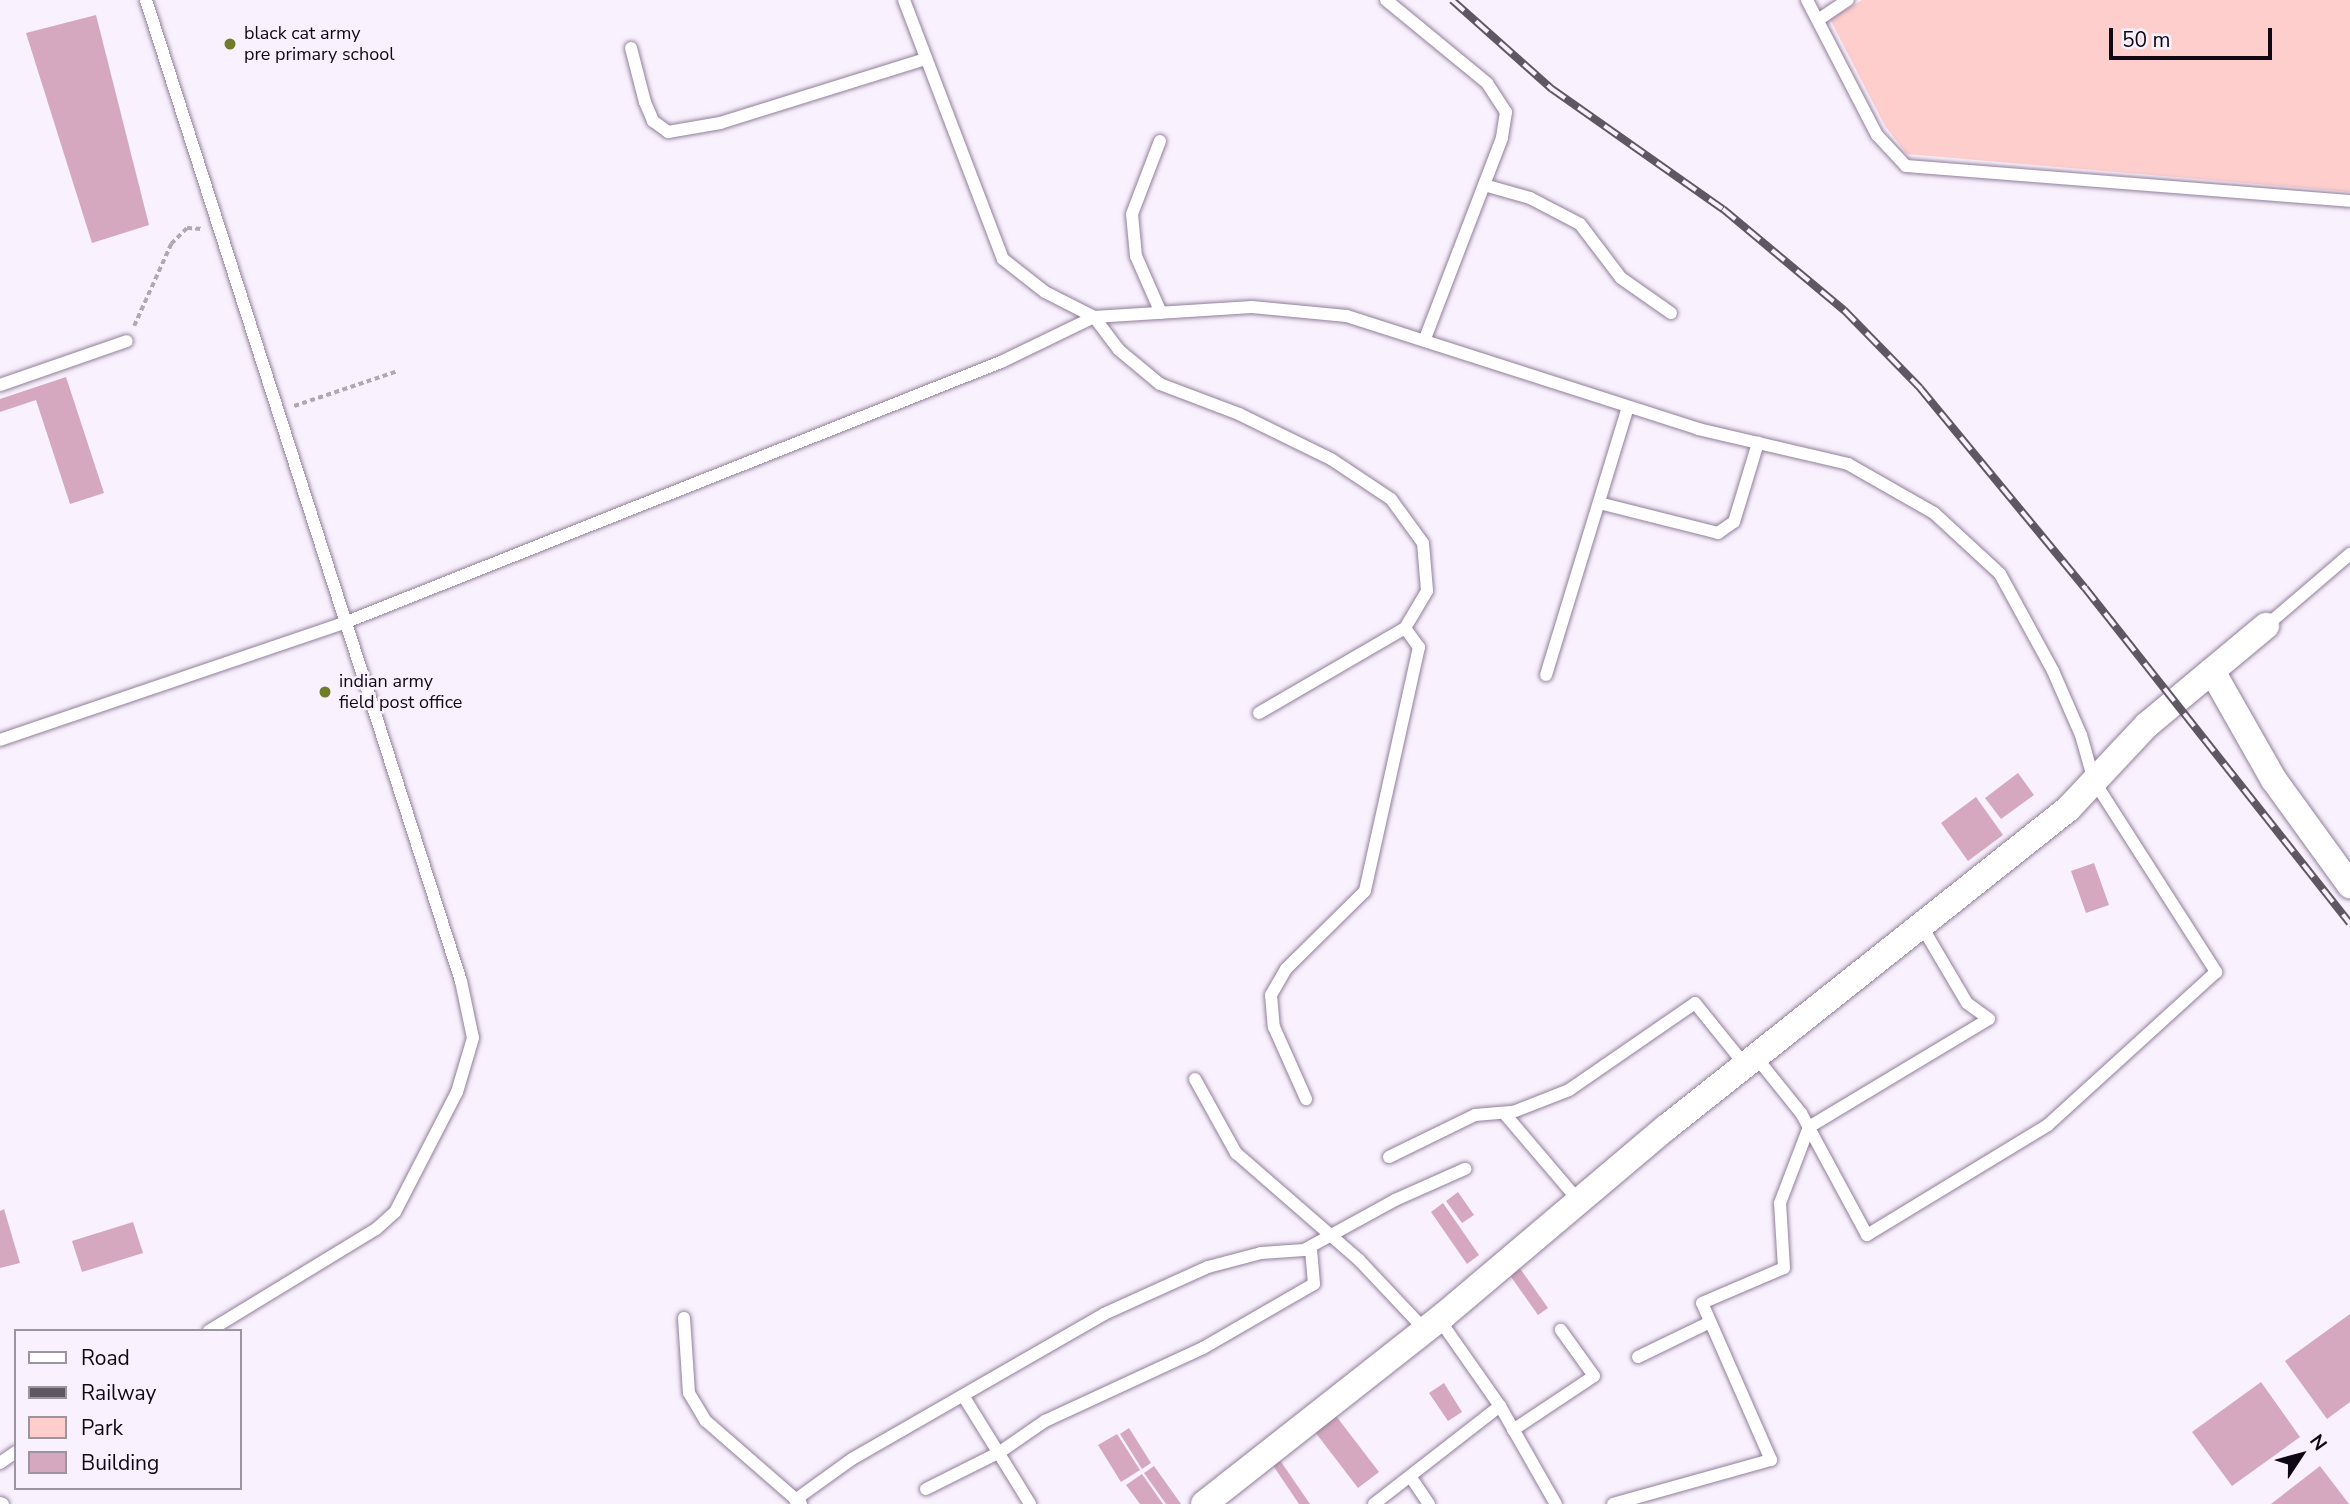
<!DOCTYPE html>
<style>
body{margin:0}
#map{position:relative;width:2350px;height:1504px;overflow:hidden;background:#f9f1fd;font-family:"Nunito Sans",sans-serif}
div>[style]{position:absolute}
.green>*{inset:0;background:#fececd}
.building>*{inset:0;background:#d6a8bf}
.path>*{height:3.5px;margin-top:-1.75px;transform-origin:0;background:repeating-linear-gradient(90deg,#b0a8b3 0 5px,transparent 0 8.5px)}
.roads{filter:drop-shadow(0 0 2px #917e9a) drop-shadow(0 0 2px #917e9a)}
.lane>*{height:12px;margin:-6px;padding:0 6px;transform-origin:6px;border-radius:6px;background:#fff}
.street>*{height:26px;margin:-13px;padding:0 13px;transform-origin:13px;border-radius:13px;background:#fff}
.rail>*{height:8px;margin-top:-4px;transform-origin:0;background:repeating-linear-gradient(90deg,#f9f1fd 0 16px,#5f5862 0 32px);box-sizing:border-box;border-block:2px solid #5f5862}
.dots>*{width:19px;height:19px;translate:-50% -50%;box-sizing:border-box;border:4px solid #f9f1fd;border-radius:50%}
span{translate:-50% -50%;white-space:nowrap;text-align:center;line-height:1.15;-webkit-text-stroke:5px #f9f1fd;paint-order:stroke}
.poi-label{font-size:18px;color:#100913}
.left{translate:0 -50%;text-align:left}
.legend{position:absolute;left:14px;top:1329px;width:228px;height:161px;box-sizing:border-box;background:#f9f1fd;border:2px solid #9c949f;margin:0;padding:9px 12px;list-style:none;font-size:21px;color:#100913}
.legend li{display:flex;align-items:center;gap:14px;height:35px}
.legend b{width:35px;border:2px solid #9c949f}
.north{position:absolute;left:2266px;top:1420px;width:70px;height:70px;-webkit-text-stroke:5px #f9f1fd;paint-order:stroke;rotate:54deg;font-size:19px;font-weight:700;line-height:28px;text-align:center;color:#100913}
.north::after{content:'';display:block;margin:auto;width:24px;height:32px;background:#100913;clip-path:polygon(50% 0,100% 100%,50% 72%,0 100%)}
.scale{position:absolute;left:2109px;top:28px;width:163px;height:32px;box-sizing:border-box;border:4px solid #100913;border-top:0;padding-left:9px;font-size:21px;line-height:24px;white-space:nowrap;color:#100913;-webkit-text-stroke:5px #f9f1fd;paint-order:stroke}
</style>
<div id="map">
<div class="green">
<div style="clip-path:polygon(1862px 0,2350px 0,2350px 192px,1907px 154px,1885px 126px,1830px 19px)"></div>
</div>
<div class="building">
<div style="clip-path:polygon(96px 15px,149px 225px,92px 243px,26px 33px)"></div>
<div style="clip-path:polygon(66px 377px,104px 493px,70px 504px,36px 400px,0 412px,0 399px)"></div>
<div style="clip-path:polygon(2018px 773px,2034px 795px,2001px 819px,1985px 798px)"></div>
<div style="clip-path:polygon(1976px 797px,2003px 835px,1968px 861px,1941px 823px)"></div>
<div style="clip-path:polygon(2094px 863px,2109px 905px,2086px 913px,2071px 871px)"></div>
<div style="clip-path:polygon(1458px 1192px,1474px 1215px,1462px 1223px,1446px 1201px)"></div>
<div style="clip-path:polygon(1443px 1203px,1479px 1255px,1467px 1264px,1431px 1212px)"></div>
<div style="clip-path:polygon(4px 1209px,20px 1263px,0 1268px,0 1211px)"></div>
<div style="clip-path:polygon(133px 1222px,143px 1253px,82px 1272px,72px 1241px)"></div>
<div style="clip-path:polygon(1519px 1267px,1548px 1308px,1538px 1315px,1509px 1274px)"></div>
<div style="clip-path:polygon(2350px 1314px,2350px 1402px,2327px 1419px,2285px 1361px)"></div>
<div style="clip-path:polygon(2261px 1382px,2300px 1437px,2232px 1486px,2192px 1432px)"></div>
<div style="clip-path:polygon(1444px 1383px,1462px 1412px,1448px 1421px,1429px 1393px)"></div>
<div style="clip-path:polygon(1333px 1412px,1379px 1472px,1358px 1488px,1312px 1428px)"></div>
<div style="clip-path:polygon(1129px 1428px,1151px 1463px,1142px 1469px,1120px 1434px)"></div>
<div style="clip-path:polygon(1117px 1434px,1140px 1470px,1121px 1482px,1098px 1445px)"></div>
<div style="clip-path:polygon(1277px 1456px,1310px 1504px,1299px 1504px,1270px 1461px)"></div>
<div style="clip-path:polygon(1154px 1466px,1181px 1504px,1166px 1504px,1144px 1473px)"></div>
<div style="clip-path:polygon(2320px 1466px,2349px 1504px,2271px 1504px)"></div>
<div style="clip-path:polygon(1142px 1474px,1163px 1504px,1140px 1504px,1126px 1485px)"></div>
</div>
<div class="path">
<div style="left:134px;top:326px;width:90px;rotate:-65.7deg"></div>
<div style="left:171px;top:244px;width:23px;rotate:-45deg"></div>
<div style="left:187px;top:228px;width:16px;rotate:4deg"></div>
<div style="left:294px;top:406px;width:110px;rotate:-18.6deg"></div>
</div>
<div class="roads">
<div class="lane">
<div style="left:146px;top:0;width:1030px;rotate:72.2deg"></div>
<div style="left:461px;top:981px;width:58px;rotate:78.1deg"></div>
<div style="left:473px;top:1038px;width:56px;rotate:106.5deg"></div>
<div style="left:457px;top:1092px;width:135px;rotate:117.3deg"></div>
<div style="left:395px;top:1212px;width:25px;rotate:138deg"></div>
<div style="left:376px;top:1229px;width:196px;rotate:148.6deg"></div>
<div style="left:904px;top:0;width:277px;rotate:69.1deg"></div>
<div style="left:1003px;top:259px;width:53px;rotate:38.2deg"></div>
<div style="left:1045px;top:292px;width:55px;rotate:27deg"></div>
<div style="left:1094px;top:317px;width:41px;rotate:52.9deg"></div>
<div style="left:1119px;top:350px;width:53px;rotate:39.7deg"></div>
<div style="left:1160px;top:384px;width:85px;rotate:20.8deg"></div>
<div style="left:1239px;top:414px;width:102px;rotate:26.1deg"></div>
<div style="left:1331px;top:459px;width:72px;rotate:33.7deg"></div>
<div style="left:1391px;top:499px;width:54px;rotate:54deg"></div>
<div style="left:1423px;top:543px;width:48px;rotate:85.2deg"></div>
<div style="left:1427px;top:591px;width:43px;rotate:120.7deg"></div>
<div style="left:1405px;top:628px;width:24px;rotate:54deg"></div>
<div style="left:1419px;top:647px;width:250px;rotate:102.5deg"></div>
<div style="left:1365px;top:891px;width:111px;rotate:135.4deg"></div>
<div style="left:1286px;top:969px;width:30px;rotate:120deg"></div>
<div style="left:1271px;top:995px;width:32px;rotate:85deg"></div>
<div style="left:1274px;top:1027px;width:79px;rotate:66deg"></div>
<div style="left:1386px;top:0;width:131px;rotate:39.4deg"></div>
<div style="left:1487px;top:83px;width:35px;rotate:57deg"></div>
<div style="left:1506px;top:112px;width:26px;rotate:99deg"></div>
<div style="left:1502px;top:138px;width:217px;rotate:111deg"></div>
<div style="left:1807px;top:0;width:152px;rotate:62.6deg"></div>
<div style="left:1877px;top:135px;width:42px;rotate:46.9deg"></div>
<div style="left:1906px;top:166px;width:445px;rotate:4.5deg"></div>
<div style="left:1818px;top:20px;width:36px;rotate:-34deg"></div>
<div style="left:631px;top:48px;width:56px;rotate:75.5deg"></div>
<div style="left:645px;top:102px;width:21px;rotate:67deg"></div>
<div style="left:653px;top:121px;width:19px;rotate:36deg"></div>
<div style="left:668px;top:132px;width:53px;rotate:-9.8deg"></div>
<div style="left:720px;top:123px;width:216px;rotate:-17.3deg"></div>
<div style="left:1160px;top:141px;width:78px;rotate:111deg"></div>
<div style="left:1132px;top:214px;width:42px;rotate:84.6deg"></div>
<div style="left:1136px;top:256px;width:62px;rotate:66.3deg"></div>
<div style="left:1484px;top:185px;width:48px;rotate:15.8deg"></div>
<div style="left:1530px;top:198px;width:56px;rotate:27.5deg"></div>
<div style="left:1580px;top:224px;width:68px;rotate:52.8deg"></div>
<div style="left:1621px;top:278px;width:61px;rotate:35deg"></div>
<div style="left:0;top:385px;width:134px;rotate:-19.1deg"></div>
<div style="left:1599px;top:503px;width:123px;rotate:14.1deg"></div>
<div style="left:1718px;top:533px;width:19px;rotate:-35deg"></div>
<div style="left:1734px;top:522px;width:83px;rotate:-73.1deg"></div>
<div style="left:2266px;top:626px;width:111px;rotate:-40.6deg"></div>
<div style="left:1546px;top:675px;width:280px;rotate:-73deg"></div>
<div style="left:1259px;top:713px;width:169px;rotate:-30.2deg"></div>
<div style="left:0;top:740px;width:363px;rotate:-18.8deg"></div>
<div style="left:344px;top:623px;width:707px;rotate:-21.67deg"></div>
<div style="left:1001px;top:362px;width:103px;rotate:-25.8deg"></div>
<div style="left:1094px;top:317px;width:158px;rotate:-3.6deg"></div>
<div style="left:1252px;top:307px;width:95px;rotate:5.4deg"></div>
<div style="left:1347px;top:316px;width:369px;rotate:17.8deg"></div>
<div style="left:1698px;top:429px;width:154px;rotate:13.1deg"></div>
<div style="left:1848px;top:464px;width:99px;rotate:29.7deg"></div>
<div style="left:1934px;top:513px;width:90px;rotate:42.7deg"></div>
<div style="left:2000px;top:574px;width:111px;rotate:61.3deg"></div>
<div style="left:2053px;top:671px;width:70px;rotate:66.4deg"></div>
<div style="left:2081px;top:735px;width:48px;rotate:74.2deg"></div>
<div style="left:2094px;top:781px;width:227px;rotate:57.4deg"></div>
<div style="left:2216px;top:972px;width:227px;rotate:137.7deg"></div>
<div style="left:2048px;top:1125px;width:212px;rotate:148.7deg"></div>
<div style="left:1867px;top:1235px;width:139px;rotate:-118.4deg"></div>
<div style="left:1801px;top:1113px;width:72px;rotate:-128.8deg"></div>
<div style="left:1195px;top:1079px;width:85px;rotate:61deg"></div>
<div style="left:1236px;top:1153px;width:163px;rotate:41deg"></div>
<div style="left:1359px;top:1260px;width:96px;rotate:46.7deg"></div>
<div style="left:1504px;top:1113px;width:116px;rotate:49.6deg"></div>
<div style="left:1389px;top:1157px;width:96px;rotate:-26deg"></div>
<div style="left:1475px;top:1115px;width:38px;rotate:-5deg"></div>
<div style="left:1513px;top:1112px;width:60px;rotate:-21.4deg"></div>
<div style="left:1569px;top:1090px;width:153px;rotate:-34.6deg"></div>
<div style="left:1695px;top:1003px;width:80px;rotate:51.1deg"></div>
<div style="left:684px;top:1318px;width:75px;rotate:86.2deg"></div>
<div style="left:689px;top:1393px;width:33px;rotate:59deg"></div>
<div style="left:706px;top:1421px;width:126px;rotate:41.1deg"></div>
<div style="left:1439px;top:1319px;width:106px;rotate:55deg"></div>
<div style="left:1500px;top:1406px;width:113px;rotate:60.3deg"></div>
<div style="left:1638px;top:1357px;width:80px;rotate:-25.9deg"></div>
<div style="left:964px;top:1397px;width:126px;rotate:58.3deg"></div>
<div style="left:1513px;top:1430px;width:97px;rotate:-33.7deg"></div>
<div style="left:1594px;top:1376px;width:57px;rotate:-125.7deg"></div>
<div style="left:0;top:1463px;width:19px;rotate:-35deg"></div>
<div style="left:1410px;top:1476px;width:34px;rotate:56deg"></div>
<div style="left:926px;top:1489px;width:83px;rotate:-26.6deg"></div>
<div style="left:1000px;top:1452px;width:55px;rotate:-34.6deg"></div>
<div style="left:1045px;top:1421px;width:174px;rotate:-24.8deg"></div>
<div style="left:1203px;top:1348px;width:128px;rotate:-30deg"></div>
<div style="left:1314px;top:1284px;width:37px;rotate:-95deg"></div>
<div style="left:795px;top:1500px;width:70px;rotate:-35.7deg"></div>
<div style="left:852px;top:1459px;width:291px;rotate:-29.9deg"></div>
<div style="left:1104px;top:1314px;width:114px;rotate:-24.3deg"></div>
<div style="left:1208px;top:1267px;width:55px;rotate:-14.8deg"></div>
<div style="left:1261px;top:1253px;width:43px;rotate:-4deg"></div>
<div style="left:1304px;top:1250px;width:104px;rotate:-28.8deg"></div>
<div style="left:1395px;top:1200px;width:77px;rotate:-23.9deg"></div>
<div style="left:0;top:1503px;width:3px;rotate:18deg"></div>
<div style="left:1374px;top:1504px;width:160px;rotate:-37.9deg"></div>
<div style="left:1613px;top:1504px;width:164px;rotate:-15.6deg"></div>
<div style="left:1771px;top:1460px;width:171px;rotate:-113.7deg"></div>
<div style="left:1702px;top:1303px;width:89px;rotate:-23.1deg"></div>
<div style="left:1784px;top:1268px;width:65px;rotate:-93.5deg"></div>
<div style="left:1780px;top:1203px;width:81px;rotate:-69.1deg"></div>
<div style="left:1809px;top:1127px;width:210px;rotate:-31deg"></div>
<div style="left:1989px;top:1019px;width:27px;rotate:-144deg"></div>
<div style="left:1967px;top:1003px;width:91px;rotate:-120.5deg"></div>
</div>
<div class="street">
<div style="left:2212px;top:671px;width:125px;rotate:60.4deg"></div>
<div style="left:2274px;top:780px;width:130px;rotate:54.1deg"></div>
<div style="left:1204px;top:1504px;width:304px;rotate:-38.2deg"></div>
<div style="left:1443px;top:1316px;width:293px;rotate:-40.2deg"></div>
<div style="left:1667px;top:1127px;width:512px;rotate:-38.42deg"></div>
<div style="left:2068px;top:809px;width:115px;rotate:-46.8deg"></div>
<div style="left:2147px;top:725px;width:155px;rotate:-39.8deg"></div>
</div>
</div>
<div class="rail">
<div style="left:1452px;top:0;width:134px;rotate:41.7deg"></div>
<div style="left:1552px;top:89px;width:209px;rotate:35.1deg"></div>
<div style="left:1723px;top:209px;width:158px;rotate:39.9deg"></div>
<div style="left:1844px;top:310px;width:109px;rotate:45.7deg"></div>
<div style="left:1920px;top:388px;width:259px;rotate:50.5deg"></div>
<div style="left:2085px;top:588px;width:427px;rotate:51.7deg"></div>
</div>
<div class="dots">
<div style="left:230px;top:44px;background:#717c29"></div>
<div style="left:325px;top:692px;background:#717c29"></div>
</div>
<div class="poi-label">
<span class="left" style="left:244px;top:44px">black cat army<br>pre primary school</span>
<span class="left" style="left:339px;top:692px">indian army<br>field post office</span>
</div>
<ul class="legend">
<li><b style="height:9px;background:#fff"></b>Road</li>
<li><b style="height:9px;background:#5f5862"></b>Railway</li>
<li><b style="height:19px;background:#fececd"></b>Park</li>
<li><b style="height:19px;background:#d6a8bf"></b>Building</li>
</ul>
<div class="north">N</div>
<div class="scale">50 m</div>
</div>
